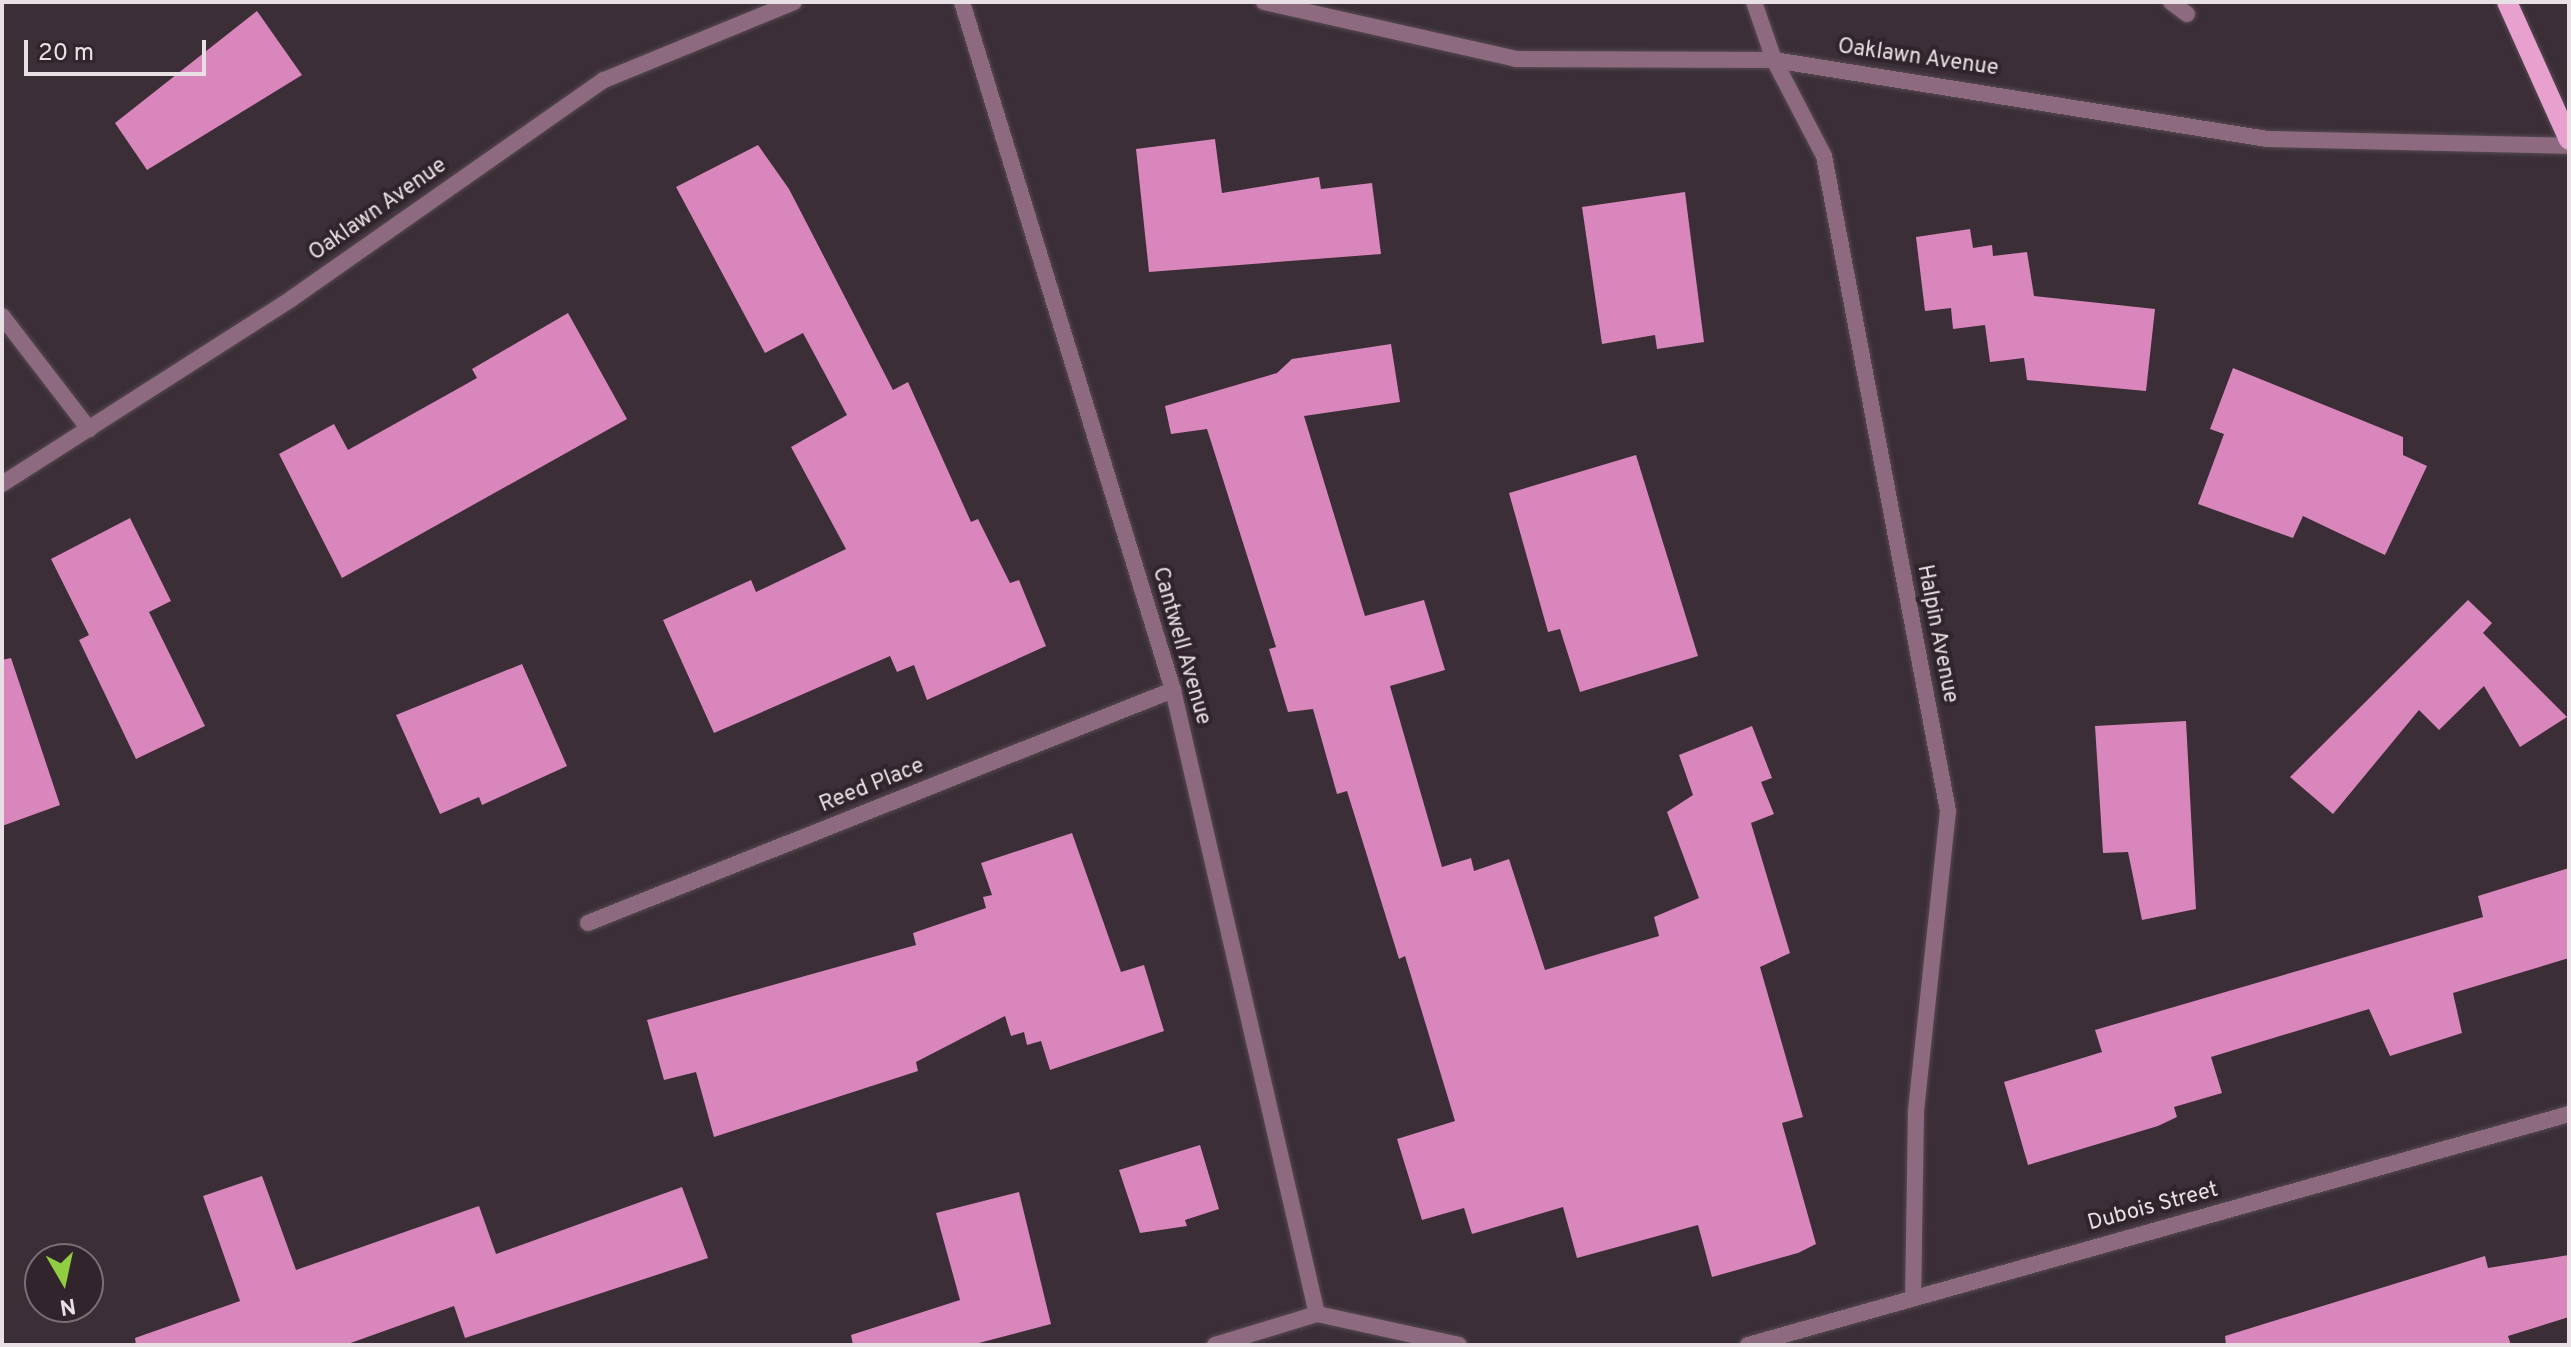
<!DOCTYPE html>
<style>
body{margin:0}
#map{position:relative;width:2571px;height:1347px;overflow:hidden;background:#3b2e36;font-family:Overpass,sans-serif}
div>[style]{position:absolute}
.building>*{inset:0;background:#d986bd}
.roads{filter:drop-shadow(0 0 2px #574a52) drop-shadow(0 0 2px #574a52)}
.minor>*{height:16px;margin:-8px;padding:0 8px;transform-origin:8px;border-radius:8px;background:#8e6a81}
.tertiary>*{height:16px;margin:-8px;padding:0 8px;transform-origin:8px;border-radius:8px;background:#8e6a81}
.primary>*{height:20px;margin:-10px;padding:0 10px;transform-origin:10px;border-radius:10px;background:#e8a0cf}
span{translate:-50% -50%;white-space:nowrap;text-align:center;line-height:1.15;-webkit-text-stroke:8px #31242c;paint-order:stroke}
.street-label{font-size:22px;color:#e9e0e6}
.frame{position:absolute;inset:0;border:4px solid #e9e0e6;pointer-events:none}
.north{position:absolute;left:24px;top:1243px;width:80px;height:80px;box-sizing:border-box;background:#31242c;border:2px solid #7b6f76;border-radius:50%;rotate:171deg;font-size:22px;font-weight:700;line-height:32px;text-align:center;color:#e9e0e6}
.north::after{content:'';display:block;margin:auto;width:28px;height:36px;background:#90cd41;clip-path:polygon(50% 0,100% 100%,50% 72%,0 100%)}
.scale{position:absolute;left:24px;top:40px;width:182px;height:36px;box-sizing:border-box;border:4px solid #e9e0e6;border-top:0;padding-left:10px;font-size:24px;line-height:28px;white-space:nowrap;color:#e9e0e6;-webkit-text-stroke:6px #31242c;paint-order:stroke}
</style>
<div id="map">
<div class="building">
<div style="clip-path:polygon(257px 11px,302px 75px,147px 170px,115px 123px)"></div>
<div style="clip-path:polygon(1215px 139px,1222px 193px,1319px 177px,1321px 189px,1372px 183px,1381px 254px,1149px 272px,1136px 149px)"></div>
<div style="clip-path:polygon(758px 145px,789px 189px,893px 390px,908px 382px,971px 522px,978px 519px,1010px 583px,1019px 580px,1046px 646px,927px 700px,914px 665px,897px 672px,890px 656px,714px 733px,663px 620px,751px 580px,756px 592px,846px 549px,791px 447px,847px 415px,803px 333px,765px 353px,676px 187px)"></div>
<div style="clip-path:polygon(1685px 192px,1704px 342px,1657px 349px,1655px 335px,1602px 344px,1582px 207px)"></div>
<div style="clip-path:polygon(1970px 229px,1973px 248px,1992px 245px,1993px 256px,2027px 252px,2034px 296px,2155px 309px,2146px 391px,2027px 380px,2024px 358px,1990px 362px,1985px 325px,1953px 329px,1951px 308px,1925px 311px,1916px 237px)"></div>
<div style="clip-path:polygon(568px 313px,627px 419px,342px 578px,279px 454px,334px 424px,348px 450px,477px 378px,472px 369px)"></div>
<div style="clip-path:polygon(1391px 344px,1400px 402px,1304px 416px,1365px 616px,1424px 600px,1445px 670px,1390px 686px,1442px 867px,1471px 858px,1474px 871px,1509px 859px,1545px 970px,1659px 936px,1654px 917px,1699px 898px,1667px 812px,1693px 795px,1679px 755px,1752px 726px,1772px 778px,1761px 782px,1774px 814px,1751px 823px,1790px 953px,1760px 967px,1803px 1117px,1782px 1123px,1816px 1244px,1798px 1253px,1712px 1277px,1698px 1225px,1577px 1258px,1563px 1207px,1472px 1234px,1464px 1208px,1422px 1220px,1397px 1139px,1455px 1121px,1405px 956px,1399px 959px,1347px 791px,1337px 794px,1313px 709px,1288px 712px,1269px 649px,1276px 647px,1207px 429px,1171px 434px,1165px 406px,1277px 373px,1292px 359px)"></div>
<div style="clip-path:polygon(2233px 368px,2403px 437px,2403px 455px,2427px 466px,2385px 555px,2303px 516px,2293px 538px,2198px 504px,2224px 434px,2210px 429px)"></div>
<div style="clip-path:polygon(1636px 455px,1698px 656px,1580px 692px,1560px 629px,1548px 632px,1509px 493px)"></div>
<div style="clip-path:polygon(130px 518px,171px 601px,149px 612px,205px 726px,136px 759px,79px 640px,89px 635px,51px 559px)"></div>
<div style="clip-path:polygon(2468px 600px,2492px 623px,2483px 633px,2567px 717px,2520px 747px,2484px 686px,2439px 730px,2419px 710px,2333px 814px,2290px 777px)"></div>
<div style="clip-path:polygon(11px 658px,60px 805px,2px 826px,2px 660px)"></div>
<div style="clip-path:polygon(522px 664px,567px 766px,482px 805px,479px 797px,440px 814px,396px 715px)"></div>
<div style="clip-path:polygon(2186px 721px,2196px 909px,2142px 920px,2128px 852px,2103px 853px,2095px 726px)"></div>
<div style="clip-path:polygon(1072px 833px,1121px 972px,1144px 965px,1164px 1031px,1050px 1070px,1041px 1041px,1027px 1045px,1024px 1032px,1011px 1036px,1005px 1016px,916px 1062px,918px 1071px,714px 1137px,696px 1072px,664px 1080px,647px 1020px,916px 945px,913px 933px,986px 908px,983px 897px,992px 895px,981px 863px)"></div>
<div style="clip-path:polygon(2569px 868px,2569px 958px,2453px 993px,2462px 1033px,2390px 1056px,2369px 1009px,2211px 1057px,2222px 1093px,2174px 1107px,2177px 1117px,2158px 1126px,2028px 1165px,2004px 1082px,2102px 1052px,2095px 1030px,2483px 917px,2478px 896px)"></div>
<div style="clip-path:polygon(1200px 1145px,1219px 1209px,1185px 1220px,1187px 1226px,1140px 1233px,1119px 1170px)"></div>
<div style="clip-path:polygon(262px 1176px,296px 1270px,479px 1206px,496px 1254px,682px 1187px,708px 1258px,465px 1338px,454px 1306px,345px 1345px,136px 1345px,135px 1338px,240px 1301px,203px 1196px)"></div>
<div style="clip-path:polygon(1019px 1192px,1051px 1324px,971px 1345px,853px 1345px,851px 1335px,960px 1300px,936px 1213px)"></div>
<div style="clip-path:polygon(2569px 1255px,2569px 1317px,2508px 1336px,2511px 1345px,2226px 1345px,2225px 1336px,2485px 1256px,2488px 1268px)"></div>
</div>
<div class="roads">
<div class="minor">
<div style="left:962px;top:2px;width:720px;rotate:72.95deg"></div>
<div style="left:1173px;top:690px;width:640px;rotate:77.01deg"></div>
<div style="left:1754px;top:2px;width:61px;rotate:71deg"></div>
<div style="left:1774px;top:60px;width:108px;rotate:62.5deg"></div>
<div style="left:1824px;top:156px;width:667px;rotate:79.28deg"></div>
<div style="left:1948px;top:811px;width:303px;rotate:96.1deg"></div>
<div style="left:1916px;top:1112px;width:183px;rotate:90.9deg"></div>
<div style="left:2171px;top:2px;width:20px;rotate:37deg"></div>
<div style="left:2px;top:316px;width:143px;rotate:52.4deg"></div>
<div style="left:588px;top:923px;width:630px;rotate:-21.72deg"></div>
<div style="left:1215px;top:1345px;width:107px;rotate:-16.9deg"></div>
<div style="left:1317px;top:1314px;width:145px;rotate:12.3deg"></div>
<div style="left:1748px;top:1345px;width:853px;rotate:-15.71deg"></div>
</div>
<div class="tertiary">
<div style="left:1264px;top:2px;width:258px;rotate:12.7deg"></div>
<div style="left:1516px;top:59px;width:258px;rotate:0.2deg"></div>
<div style="left:1774px;top:60px;width:498px;rotate:9.1deg"></div>
<div style="left:2266px;top:139px;width:303px;rotate:1.3deg"></div>
<div style="left:2px;top:484px;width:343px;rotate:-32.6deg"></div>
<div style="left:291px;top:299px;width:382px;rotate:-35deg"></div>
<div style="left:604px;top:80px;width:205px;rotate:-22.3deg"></div>
</div>
<div class="primary">
<div style="left:2507px;top:2px;width:151px;rotate:65.8deg"></div>
</div>
</div>
<div class="street-label">
<span style="left:1918px;top:58px;rotate:8deg">Oaklawn Avenue</span>
<span style="left:378px;top:210px;rotate:-35deg">Oaklawn Avenue</span>
<span style="left:1937px;top:634px;rotate:79deg">Halpin Avenue</span>
<span style="left:1181px;top:646px;rotate:74deg">Cantwell Avenue</span>
<span style="left:872px;top:786px;rotate:-22deg">Reed Place</span>
<span style="left:2153px;top:1207px;rotate:-15deg">Dubois Street</span>
</div>
<div class="frame"></div>
<div class="north">N</div>
<div class="scale">20 m</div>
</div>
